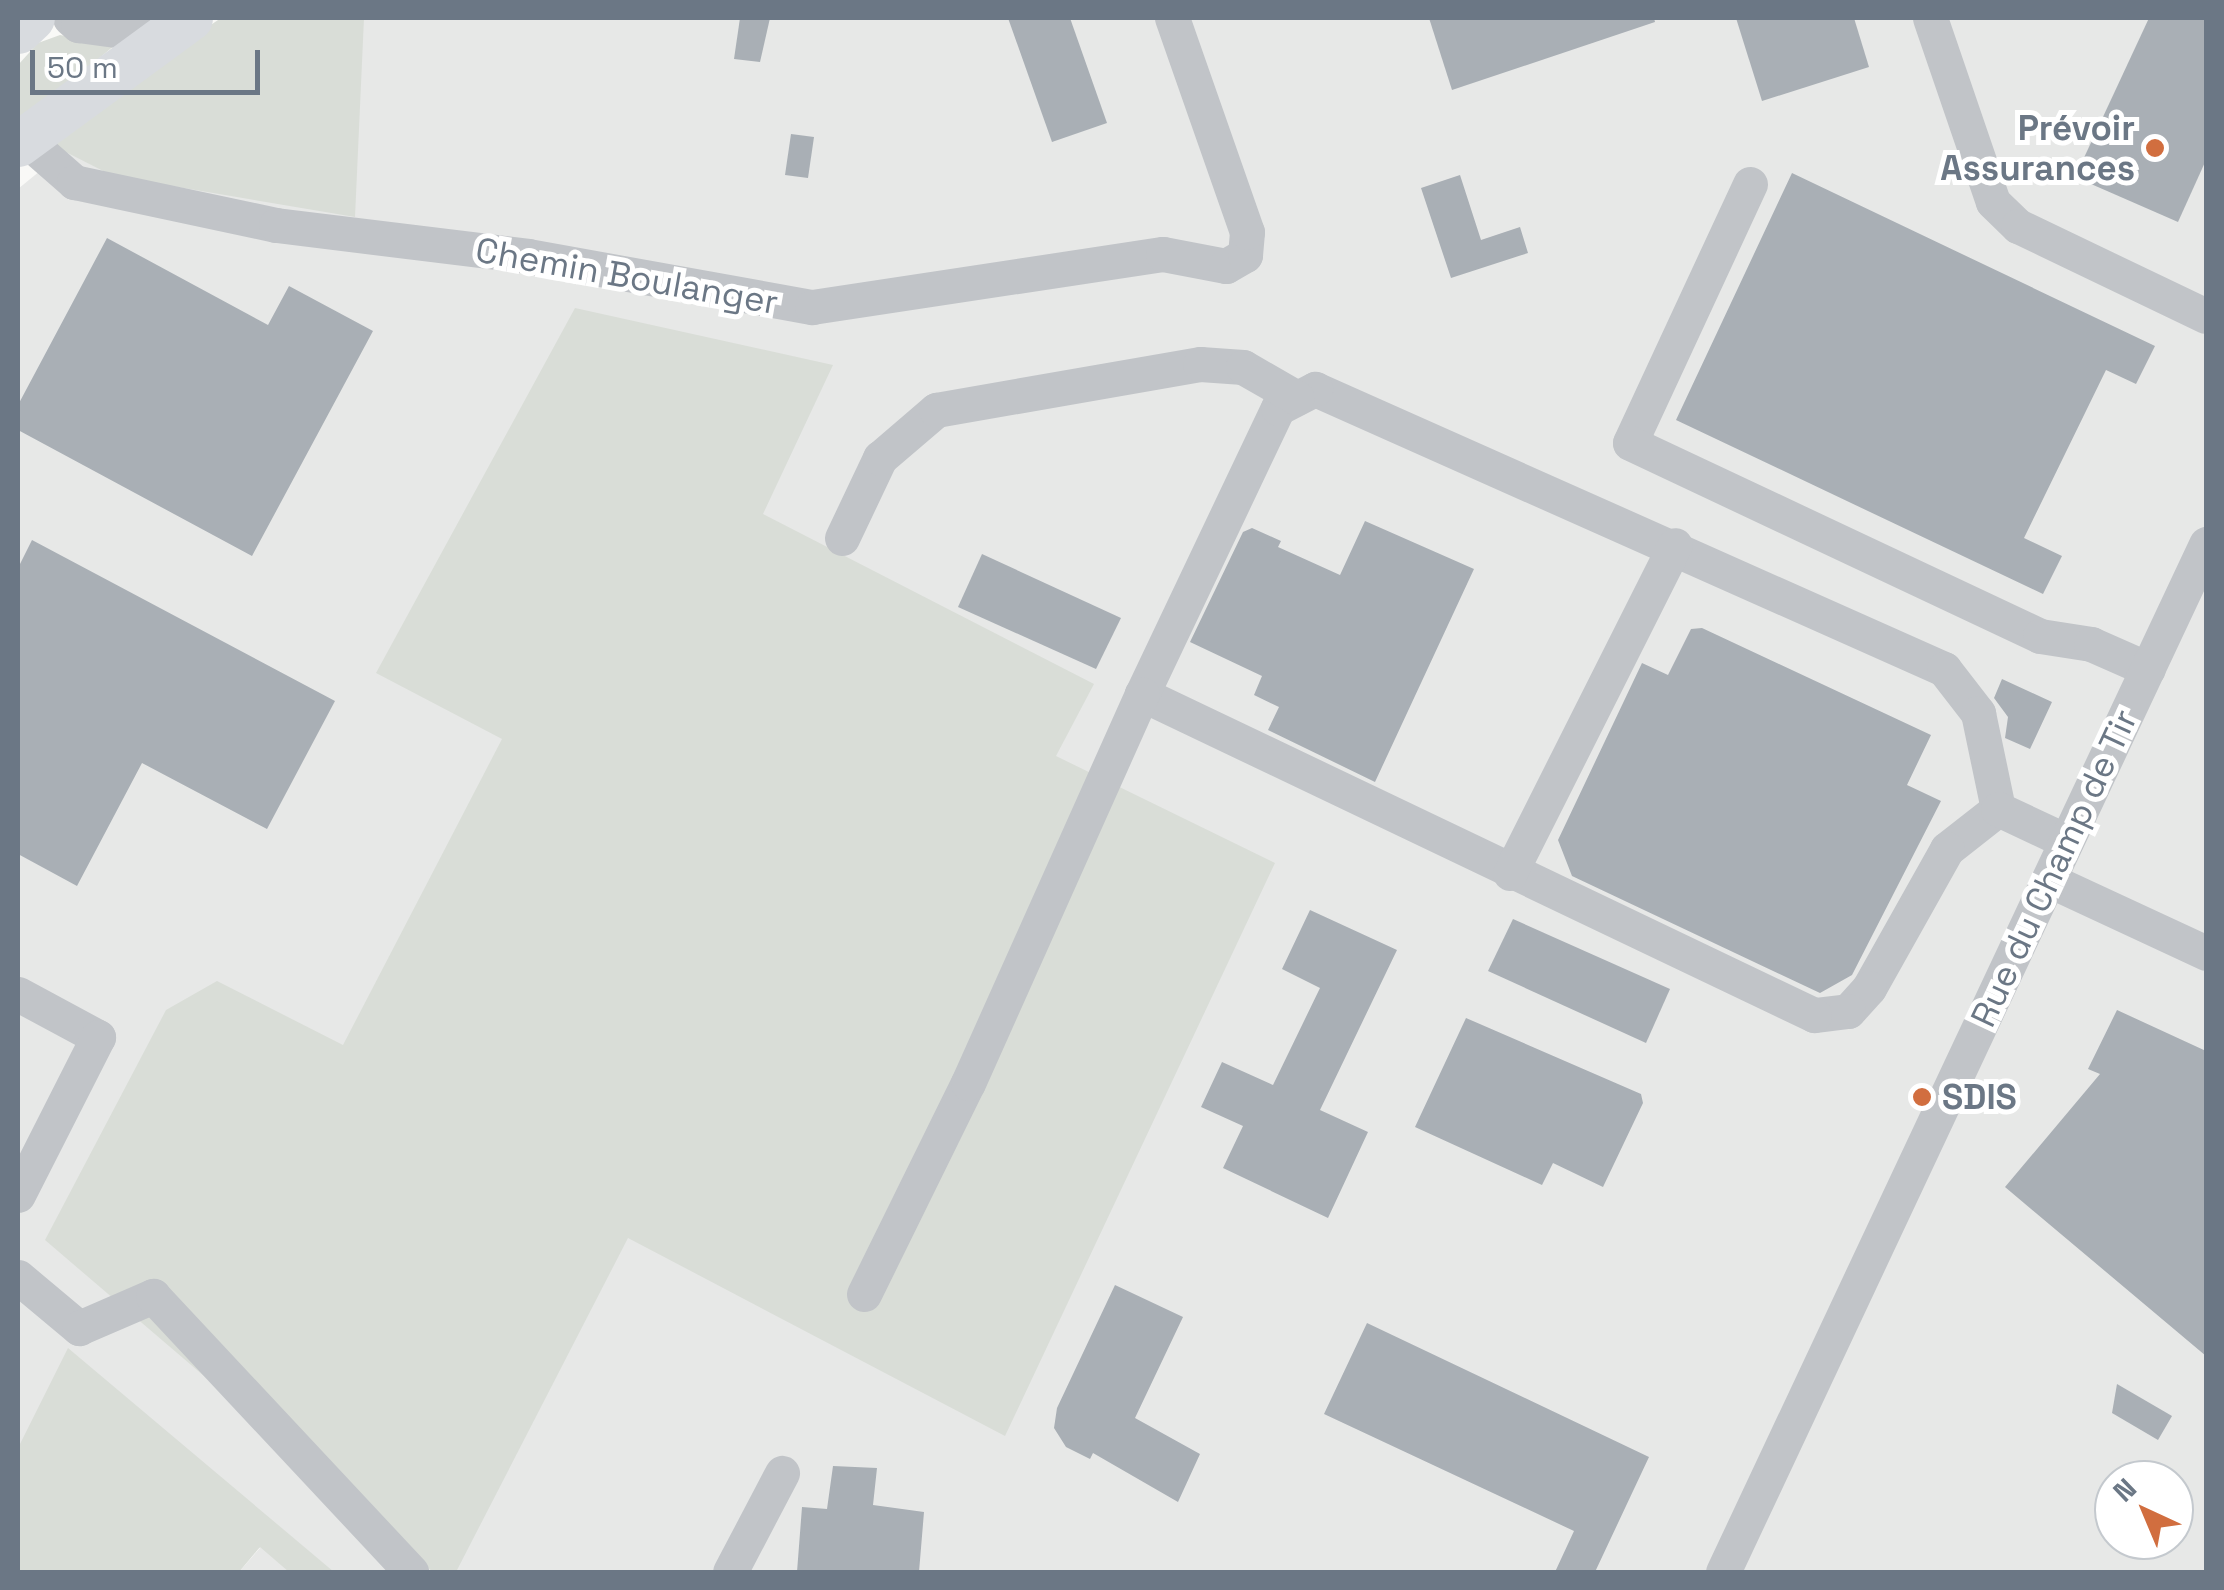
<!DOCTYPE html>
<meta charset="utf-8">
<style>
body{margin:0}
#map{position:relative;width:2224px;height:1590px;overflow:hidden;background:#f9f9f7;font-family:"Space Grotesk",sans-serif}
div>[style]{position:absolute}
.built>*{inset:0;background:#e7e8e7}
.green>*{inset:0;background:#d9ddd7}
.building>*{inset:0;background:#a9afb5}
.minor>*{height:35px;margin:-17.5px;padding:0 17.5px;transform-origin:17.5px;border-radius:17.5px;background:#c1c4c8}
.major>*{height:45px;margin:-22.5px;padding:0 22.5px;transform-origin:22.5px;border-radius:22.5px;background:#d8dbdf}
.dots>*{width:28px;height:28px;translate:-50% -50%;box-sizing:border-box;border:5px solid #fff;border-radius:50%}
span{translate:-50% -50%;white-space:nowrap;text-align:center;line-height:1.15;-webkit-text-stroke:10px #fff;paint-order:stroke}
.poi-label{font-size:35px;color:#6b7785;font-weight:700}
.right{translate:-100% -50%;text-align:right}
.left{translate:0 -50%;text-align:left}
.street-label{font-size:35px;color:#6b7785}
.frame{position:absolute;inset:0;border:20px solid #6b7785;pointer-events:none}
.north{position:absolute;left:2094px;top:1460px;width:100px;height:100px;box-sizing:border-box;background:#fff;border:2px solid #c4c9ce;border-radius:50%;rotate:316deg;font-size:28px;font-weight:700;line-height:40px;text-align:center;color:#6b7785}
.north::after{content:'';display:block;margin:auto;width:35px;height:45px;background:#d16e3f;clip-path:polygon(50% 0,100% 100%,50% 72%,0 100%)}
.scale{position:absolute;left:30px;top:50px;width:230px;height:45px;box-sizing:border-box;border:5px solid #6b7785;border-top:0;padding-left:12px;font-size:30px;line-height:35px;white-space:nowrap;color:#6b7785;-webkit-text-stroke:8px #fff;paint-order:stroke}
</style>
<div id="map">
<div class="built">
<div style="clip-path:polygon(evenodd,259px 18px,2206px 18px,2206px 1572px,239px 1572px,260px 1548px,18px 1572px,18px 189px,124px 102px,259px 18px,2114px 1480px,2174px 1480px,2174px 1540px,2114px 1540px,2114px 1480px)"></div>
</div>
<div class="green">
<div style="clip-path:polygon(221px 18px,364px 18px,355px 217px,113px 176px,54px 146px,119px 87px)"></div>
<div style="clip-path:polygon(60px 35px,115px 45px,18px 126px,18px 65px,38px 43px)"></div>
<div style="clip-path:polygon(575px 308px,833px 365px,763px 514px,1094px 684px,1056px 756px,1275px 863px,1005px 1436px,628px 1238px,456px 1572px,433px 1572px,45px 1240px,166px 1010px,217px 981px,343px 1045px,502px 739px,376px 673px)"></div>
<div style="clip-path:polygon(68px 1348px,334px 1572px,289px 1572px,260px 1547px,239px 1572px,18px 1572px,18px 1448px)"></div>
</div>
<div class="building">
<div style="clip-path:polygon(740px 18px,770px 18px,760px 62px,734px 59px)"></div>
<div style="clip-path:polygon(1008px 18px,1070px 18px,1107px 123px,1052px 142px)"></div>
<div style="clip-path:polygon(1429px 18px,1654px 18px,1655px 22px,1452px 90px)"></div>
<div style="clip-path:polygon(1736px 18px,1854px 18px,1869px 67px,1762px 101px)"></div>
<div style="clip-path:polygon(2149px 18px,2206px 18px,2206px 160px,2178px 222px,2075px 177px)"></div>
<div style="clip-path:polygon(791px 134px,814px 137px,808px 178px,785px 175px)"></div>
<div style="clip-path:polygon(1792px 173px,2155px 346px,2136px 384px,2106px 370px,2024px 538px,2062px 556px,2043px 594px,1676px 420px)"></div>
<div style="clip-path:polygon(1460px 175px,1481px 240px,1520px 227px,1528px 253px,1451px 278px,1421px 188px)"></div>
<div style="clip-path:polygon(107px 238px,268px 325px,289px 286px,373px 331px,252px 556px,18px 430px,18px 405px)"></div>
<div style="clip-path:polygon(1365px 521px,1474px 569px,1375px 782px,1268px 730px,1279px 707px,1254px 695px,1262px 676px,1190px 642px,1243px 532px,1252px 528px,1281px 541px,1278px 547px,1340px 575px)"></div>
<div style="clip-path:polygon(32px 540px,335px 701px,267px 829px,142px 763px,77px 886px,18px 854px,18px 568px)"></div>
<div style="clip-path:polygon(982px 554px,1121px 618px,1096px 669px,958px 607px)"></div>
<div style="clip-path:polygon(1702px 628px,1931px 735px,1907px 785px,1941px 801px,1852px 975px,1820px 993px,1572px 876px,1558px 840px,1642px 663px,1668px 675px,1691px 629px)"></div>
<div style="clip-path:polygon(2002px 679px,2052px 702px,2030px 749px,2005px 738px,2008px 717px,1994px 698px)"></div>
<div style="clip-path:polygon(1310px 910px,1397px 950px,1320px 1110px,1368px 1132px,1328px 1218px,1223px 1168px,1243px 1126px,1201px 1107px,1222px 1062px,1273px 1085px,1320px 988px,1282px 969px)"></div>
<div style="clip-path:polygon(1513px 919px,1670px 989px,1646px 1043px,1488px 971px)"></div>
<div style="clip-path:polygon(2117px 1010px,2206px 1051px,2206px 1356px,2005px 1187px,2100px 1074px,2088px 1069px)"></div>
<div style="clip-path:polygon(1466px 1018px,1641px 1094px,1643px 1103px,1603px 1187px,1553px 1163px,1542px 1185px,1415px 1127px)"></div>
<div style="clip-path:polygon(1115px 1285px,1183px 1317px,1135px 1418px,1200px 1454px,1178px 1502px,1093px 1453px,1090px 1459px,1066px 1447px,1054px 1428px,1057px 1408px)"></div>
<div style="clip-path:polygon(1367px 1323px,1649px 1457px,1595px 1572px,1555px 1572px,1574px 1531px,1324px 1414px)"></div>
<div style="clip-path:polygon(2117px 1384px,2172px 1416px,2158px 1440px,2112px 1413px)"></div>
<div style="clip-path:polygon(833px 1466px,877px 1468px,873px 1505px,924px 1512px,919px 1572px,797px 1572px,802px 1507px,827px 1509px)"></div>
</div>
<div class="minor">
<div style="left:70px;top:18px;width:11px;rotate:41deg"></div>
<div style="left:78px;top:25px;width:82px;rotate:7.7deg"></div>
<div style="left:1930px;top:18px;width:194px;rotate:71.1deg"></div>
<div style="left:1993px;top:202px;width:35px;rotate:44deg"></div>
<div style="left:2018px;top:226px;width:208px;rotate:25.6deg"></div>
<div style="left:24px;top:138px;width:67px;rotate:41.3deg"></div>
<div style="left:74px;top:182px;width:207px;rotate:12deg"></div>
<div style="left:276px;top:225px;width:254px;rotate:7deg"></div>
<div style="left:528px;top:256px;width:289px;rotate:10.2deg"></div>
<div style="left:812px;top:307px;width:355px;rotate:-8.6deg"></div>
<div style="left:1163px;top:254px;width:64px;rotate:10.8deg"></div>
<div style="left:1226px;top:266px;width:22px;rotate:-30deg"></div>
<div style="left:1245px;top:255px;width:23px;rotate:-85deg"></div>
<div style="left:1247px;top:232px;width:227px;rotate:-109.3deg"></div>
<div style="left:1750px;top:184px;width:285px;rotate:114.9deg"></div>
<div style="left:1630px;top:443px;width:453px;rotate:25.2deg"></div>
<div style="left:2040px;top:636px;width:52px;rotate:8.9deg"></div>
<div style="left:2091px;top:644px;width:62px;rotate:23.7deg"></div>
<div style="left:1315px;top:389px;width:689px;rotate:24deg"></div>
<div style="left:1944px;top:669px;width:56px;rotate:52.3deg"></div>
<div style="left:1978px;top:713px;width:98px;rotate:78.2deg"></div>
<div style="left:1998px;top:809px;width:65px;rotate:141.9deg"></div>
<div style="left:1947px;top:849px;width:159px;rotate:119.3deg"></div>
<div style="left:1869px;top:988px;width:31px;rotate:132deg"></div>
<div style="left:1848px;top:1011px;width:34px;rotate:173deg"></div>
<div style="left:1814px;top:1015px;width:745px;rotate:-154.47deg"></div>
<div style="left:1142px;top:694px;width:317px;rotate:-64.6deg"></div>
<div style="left:1278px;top:408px;width:42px;rotate:-27.2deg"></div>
<div style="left:842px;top:538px;width:89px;rotate:-64.6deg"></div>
<div style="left:880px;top:458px;width:74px;rotate:-40.6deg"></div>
<div style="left:936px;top:410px;width:268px;rotate:-9.9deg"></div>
<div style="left:1200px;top:364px;width:43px;rotate:4deg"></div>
<div style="left:1243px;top:367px;width:62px;rotate:29.9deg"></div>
<div style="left:1998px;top:809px;width:75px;rotate:25.2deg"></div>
<div style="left:1510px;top:873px;width:367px;rotate:-63.3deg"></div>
<div style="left:2049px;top:880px;width:173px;rotate:24.9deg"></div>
<div style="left:18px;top:994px;width:91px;rotate:28.3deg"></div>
<div style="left:98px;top:1037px;width:177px;rotate:116.9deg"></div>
<div style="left:18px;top:1277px;width:80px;rotate:39.9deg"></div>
<div style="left:79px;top:1328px;width:81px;rotate:-23.4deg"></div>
<div style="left:153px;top:1296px;width:378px;rotate:46.9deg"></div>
<div style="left:864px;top:1294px;width:235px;rotate:-63.8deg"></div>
<div style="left:968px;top:1083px;width:426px;rotate:-65.9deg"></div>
<div style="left:730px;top:1572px;width:112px;rotate:-62.3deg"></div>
<div style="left:1723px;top:1572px;width:1136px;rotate:-64.83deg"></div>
</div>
<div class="major">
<div style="left:18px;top:31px;width:19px;rotate:-43deg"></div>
<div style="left:18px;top:144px;width:213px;rotate:-36.2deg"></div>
</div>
<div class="dots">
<div style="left:2155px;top:148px;background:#d16e3f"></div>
<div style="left:1922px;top:1097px;background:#d16e3f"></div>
</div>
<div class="poi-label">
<span class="right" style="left:2135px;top:148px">Prévoir<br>Assurances</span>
<span class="left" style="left:1942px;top:1097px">SDIS</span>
</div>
<div class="street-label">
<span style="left:627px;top:276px;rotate:10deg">Chemin Boulanger</span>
<span style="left:2054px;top:868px;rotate:-65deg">Rue du Champ de Tir</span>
</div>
<div class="frame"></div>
<div class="north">N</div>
<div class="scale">50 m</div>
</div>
